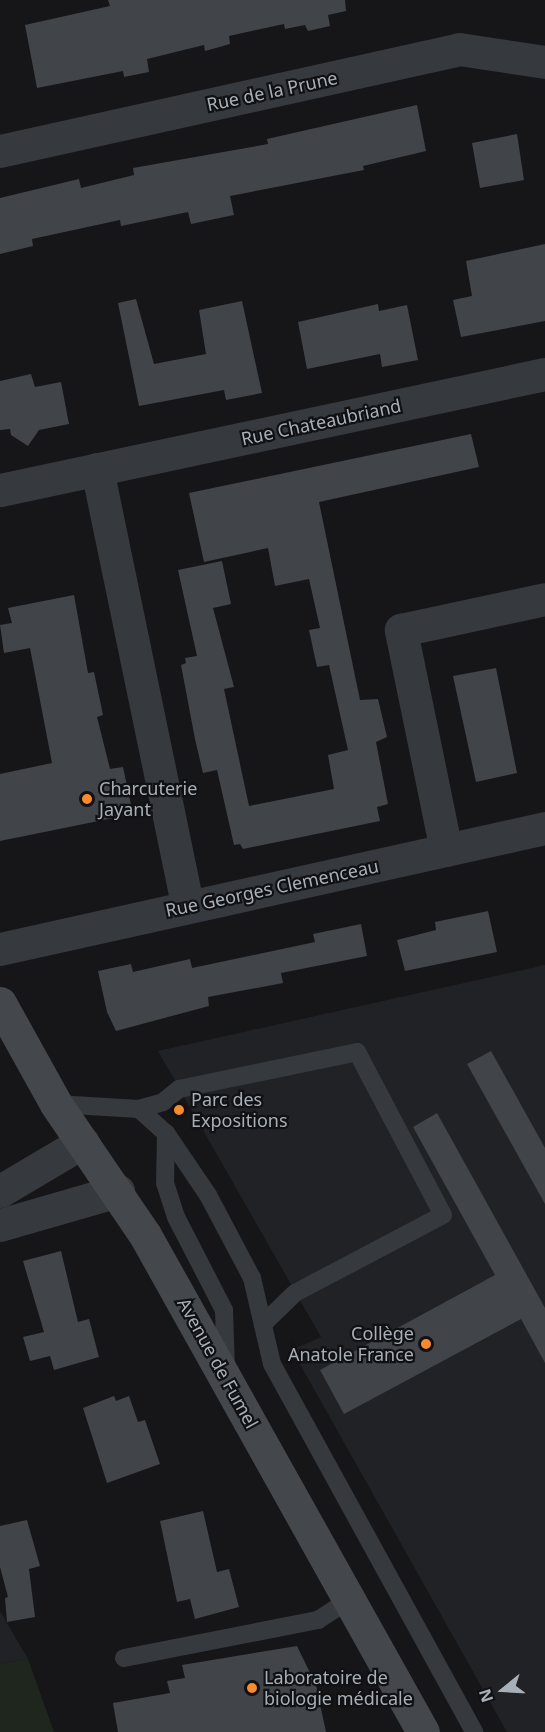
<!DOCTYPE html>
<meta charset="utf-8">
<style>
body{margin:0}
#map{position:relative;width:545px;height:1732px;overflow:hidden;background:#161618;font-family:"Noto Sans",sans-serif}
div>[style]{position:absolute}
.built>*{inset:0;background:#212225}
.green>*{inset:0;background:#1e261d}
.building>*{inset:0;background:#414448}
.lane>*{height:18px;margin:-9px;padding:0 9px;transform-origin:9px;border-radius:9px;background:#36393d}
.street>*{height:33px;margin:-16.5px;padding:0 16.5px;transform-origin:16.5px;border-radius:16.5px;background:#36393d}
.secondary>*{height:33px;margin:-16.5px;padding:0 16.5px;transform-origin:16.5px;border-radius:16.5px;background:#44484d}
.dots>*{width:16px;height:16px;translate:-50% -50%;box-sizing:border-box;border:3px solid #111113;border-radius:50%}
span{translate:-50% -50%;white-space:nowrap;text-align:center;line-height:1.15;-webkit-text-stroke:4.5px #111113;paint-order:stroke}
.street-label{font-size:18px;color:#a7b0b8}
.poi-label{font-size:18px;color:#a7b0b8}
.left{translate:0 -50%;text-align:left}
.right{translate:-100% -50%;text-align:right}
.north{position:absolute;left:473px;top:1660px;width:60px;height:60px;-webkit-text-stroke:4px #111113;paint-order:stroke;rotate:252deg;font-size:16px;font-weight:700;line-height:24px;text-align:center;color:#a7b0b8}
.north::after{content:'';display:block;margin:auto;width:21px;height:27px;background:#a7b0b8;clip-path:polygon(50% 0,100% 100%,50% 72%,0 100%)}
</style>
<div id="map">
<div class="built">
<div style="clip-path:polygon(545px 965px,545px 1732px,507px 1732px,292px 1350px,321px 1337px,158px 1051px)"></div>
<div style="clip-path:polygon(0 1611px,28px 1659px,0 1664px)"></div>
</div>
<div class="green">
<div style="clip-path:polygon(28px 1659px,54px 1732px,0 1732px,0 1664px)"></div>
</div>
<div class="building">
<div style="clip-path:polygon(108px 0,345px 0,346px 11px,328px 15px,330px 26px,308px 31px,305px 25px,285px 29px,284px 24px,229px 36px,230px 44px,205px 51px,204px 45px,147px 59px,149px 72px,124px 77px,123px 71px,37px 88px,25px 25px,110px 6px)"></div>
<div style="clip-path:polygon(417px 105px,426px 151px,363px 166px,364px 170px,230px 196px,234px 215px,191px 224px,188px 212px,121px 226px,120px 220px,32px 239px,33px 246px,0 254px,0 198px,79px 179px,81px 188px,134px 175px,133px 168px,268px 144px,267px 139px)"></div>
<div style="clip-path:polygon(517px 134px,524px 180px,480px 188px,472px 143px)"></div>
<div style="clip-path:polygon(545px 244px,545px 321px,461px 337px,453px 300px,472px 296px,466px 261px)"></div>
<div style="clip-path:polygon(136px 299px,154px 364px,206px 354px,199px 310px,242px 301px,262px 393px,226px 400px,224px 390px,139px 406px,118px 303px)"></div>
<div style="clip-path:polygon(378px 304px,379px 311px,407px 305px,418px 360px,382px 367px,380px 354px,307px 369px,298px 322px)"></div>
<div style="clip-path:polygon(31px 374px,35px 387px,61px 382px,69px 424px,39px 430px,28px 446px,11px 435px,10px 429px,0 430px,0 381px)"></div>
<div style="clip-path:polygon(471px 434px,479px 467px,319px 502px,360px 700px,378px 699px,387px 737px,376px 742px,388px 804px,377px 807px,380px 821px,243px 849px,240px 844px,234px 845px,217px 770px,203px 773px,195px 739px,181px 665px,186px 663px,185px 658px,197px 656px,178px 570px,222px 561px,231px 604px,213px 608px,234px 687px,224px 689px,249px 806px,334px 789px,328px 755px,348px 750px,329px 665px,317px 667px,309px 630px,320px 628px,309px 579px,275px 586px,268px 548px,204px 562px,189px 493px)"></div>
<div style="clip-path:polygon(74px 595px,88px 673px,94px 672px,103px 715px,97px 717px,110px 769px,123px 767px,133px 814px,0 841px,0 774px,52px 763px,30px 648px,4px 653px,0 625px,12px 623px,8px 608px)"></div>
<div style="clip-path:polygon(496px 668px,517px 773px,476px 782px,453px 676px)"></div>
<div style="clip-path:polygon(488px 911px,497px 952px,405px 971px,397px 940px,436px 930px,435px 922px)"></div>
<div style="clip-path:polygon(361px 924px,367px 956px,281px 973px,283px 983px,208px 997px,209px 1006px,116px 1031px,107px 1012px,98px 971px,131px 964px,133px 972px,190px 959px,192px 968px,315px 942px,313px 934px)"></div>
<div style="clip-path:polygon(491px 1051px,545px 1148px,545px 1204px,467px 1064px)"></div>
<div style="clip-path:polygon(437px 1113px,545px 1308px,545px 1363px,521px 1319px,344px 1414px,320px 1370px,495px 1275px,413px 1127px)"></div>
<div style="clip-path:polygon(61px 1251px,78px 1322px,89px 1319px,99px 1357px,54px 1370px,50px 1356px,30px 1361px,23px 1337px,44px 1332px,23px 1261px)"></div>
<div style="clip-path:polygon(114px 1396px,116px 1401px,129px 1396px,138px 1422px,145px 1420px,160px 1464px,107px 1483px,83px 1408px)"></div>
<div style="clip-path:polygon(203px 1511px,217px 1572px,229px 1569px,239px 1607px,195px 1619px,190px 1599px,177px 1602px,160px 1521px)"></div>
<div style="clip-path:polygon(27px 1520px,40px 1566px,29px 1569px,35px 1617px,7px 1622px,5px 1598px,8px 1597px,0 1567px,0 1526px)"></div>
<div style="clip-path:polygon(297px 1646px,316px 1685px,326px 1732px,118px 1732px,113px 1703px,170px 1693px,167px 1681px,185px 1678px,182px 1665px)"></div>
</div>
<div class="lane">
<div style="left:56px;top:1104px;width:83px;rotate:3.4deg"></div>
<div style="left:139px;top:1109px;width:36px;rotate:42deg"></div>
<div style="left:166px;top:1133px;width:75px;rotate:55.9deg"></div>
<div style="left:208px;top:1195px;width:94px;rotate:62.1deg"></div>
<div style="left:252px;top:1278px;width:88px;rotate:76.9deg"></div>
<div style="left:272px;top:1364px;width:420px;rotate:61.2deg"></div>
<div style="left:139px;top:1109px;width:25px;rotate:-16deg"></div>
<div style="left:163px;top:1102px;width:21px;rotate:-39deg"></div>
<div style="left:179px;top:1089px;width:182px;rotate:-11.7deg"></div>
<div style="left:357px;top:1052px;width:184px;rotate:62.2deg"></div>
<div style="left:443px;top:1215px;width:167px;rotate:152.2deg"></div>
<div style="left:295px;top:1293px;width:45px;rotate:135.9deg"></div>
<div style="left:166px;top:1133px;width:50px;rotate:91.1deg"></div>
<div style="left:165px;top:1183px;width:36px;rotate:72deg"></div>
<div style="left:176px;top:1217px;width:105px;rotate:62.7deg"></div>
<div style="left:224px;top:1310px;width:60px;rotate:88.1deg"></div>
<div style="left:124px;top:1658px;width:198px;rotate:-11.1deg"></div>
<div style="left:318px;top:1620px;width:37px;rotate:-33deg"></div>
</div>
<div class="street">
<div style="left:0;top:151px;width:470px;rotate:-12.5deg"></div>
<div style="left:459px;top:49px;width:87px;rotate:8.6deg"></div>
<div style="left:97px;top:469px;width:447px;rotate:78.3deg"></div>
<div style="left:0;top:490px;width:557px;rotate:-12.02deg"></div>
<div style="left:446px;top:850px;width:225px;rotate:-101.6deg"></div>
<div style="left:401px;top:630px;width:147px;rotate:-12.1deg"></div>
<div style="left:0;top:949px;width:558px;rotate:-12.52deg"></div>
<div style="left:0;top:1191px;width:96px;rotate:-30.6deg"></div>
<div style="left:0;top:1225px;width:123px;rotate:-16.1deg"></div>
</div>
<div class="secondary">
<div style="left:0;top:1003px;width:115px;rotate:61deg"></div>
<div style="left:56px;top:1104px;width:158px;rotate:55.8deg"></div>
<div style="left:145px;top:1235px;width:569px;rotate:60.78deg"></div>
</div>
<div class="dots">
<div style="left:87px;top:799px;background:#fa8b2c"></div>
<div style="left:179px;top:1110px;background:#fa8b2c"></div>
<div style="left:426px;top:1344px;background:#fa8b2c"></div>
<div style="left:252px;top:1688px;background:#fa8b2c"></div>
</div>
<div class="street-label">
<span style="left:272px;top:91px;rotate:-12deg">Rue de la Prune</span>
<span style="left:321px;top:422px;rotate:-12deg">Rue Chateaubriand</span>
<span style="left:272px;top:888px;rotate:-12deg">Rue Georges Clemenceau</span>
<span style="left:218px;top:1363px;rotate:61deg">Avenue de Fumel</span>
</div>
<div class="poi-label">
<span class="left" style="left:99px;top:799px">Charcuterie<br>Jayant</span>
<span class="left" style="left:191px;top:1110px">Parc des<br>Expositions</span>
<span class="right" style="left:414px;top:1344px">Collège<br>Anatole France</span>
<span class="left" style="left:264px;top:1688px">Laboratoire de<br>biologie médicale</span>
</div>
<div class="north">N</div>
</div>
